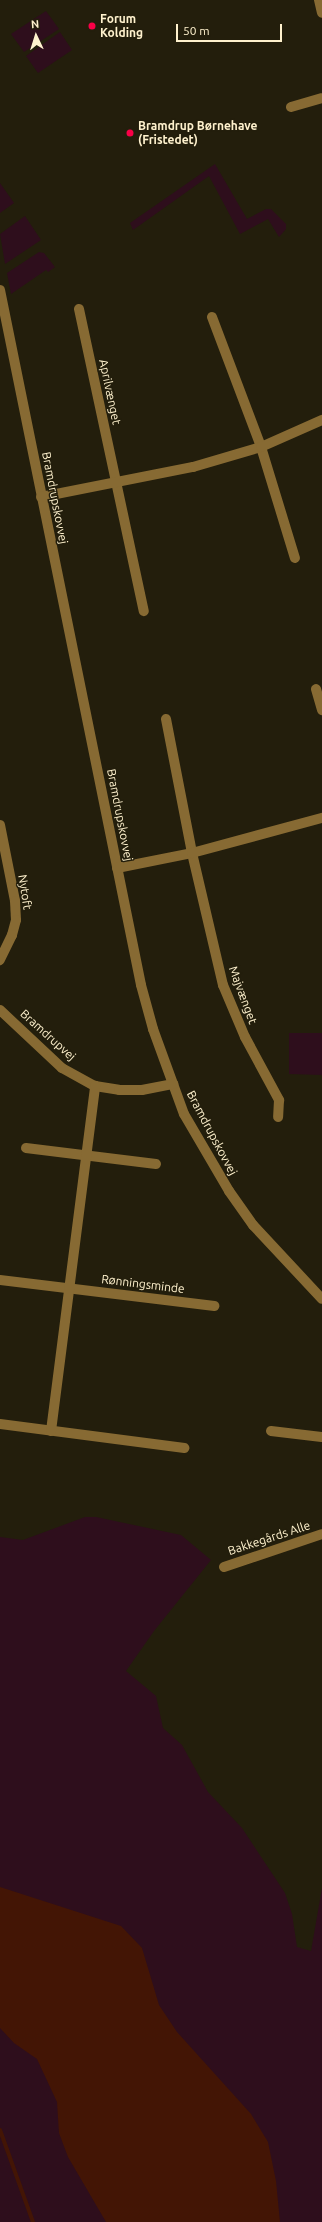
<!DOCTYPE html>
<meta charset="utf-8">
<style>
body{margin:0}
#map{position:relative;width:322px;height:2222px;overflow:hidden;background:#231e0c;font-family:Ubuntu,sans-serif}
div>[style]{position:absolute}
.green>*{inset:0;background:#2e0e1c}
.water>*{inset:0;background:#431505}
.stream>*{height:4px;margin:-2px;padding:0 2px;transform-origin:2px;border-radius:2px;background:#431505}
.minor>*{height:10px;margin:-5px;padding:0 5px;transform-origin:5px;border-radius:5px;background:#876a33}
.dots>*{width:11px;height:11px;translate:-50% -50%;box-sizing:border-box;border:2px solid #231e0c;border-radius:50%}
span{translate:-50% -50%;white-space:nowrap;text-align:center;line-height:1.15;-webkit-text-stroke:3px #231e0c;paint-order:stroke}
.poi-label{font-size:12px;color:#fff2ce;font-weight:700}
.left{translate:0 -50%;text-align:left}
.street-label{font-size:12px;color:#fff2ce}
.north{position:absolute;left:16px;top:16px;width:40px;height:40px;-webkit-text-stroke:3px #231e0c;paint-order:stroke;rotate:356deg;font-size:11px;font-weight:700;line-height:16px;text-align:center;color:#fff2ce}
.north::after{content:'';display:block;margin:auto;width:14px;height:18px;background:#fff2ce;clip-path:polygon(50% 0,100% 100%,50% 72%,0 100%)}
.scale{position:absolute;left:176px;top:24px;width:106px;height:18px;box-sizing:border-box;border:2px solid #fff2ce;border-top:0;padding-left:5px;font-size:12px;line-height:14px;white-space:nowrap;color:#fff2ce;-webkit-text-stroke:3px #231e0c;paint-order:stroke}
</style>
<div id="map">
<div class="green">
<div style="clip-path:polygon(46px 11px,59px 29px,24px 52px,11px 34px)"></div>
<div style="clip-path:polygon(60px 32px,72px 50px,38px 73px,26px 56px)"></div>
<div style="clip-path:polygon(215px 164px,247px 219px,266px 209px,271px 209px,286px 224px,286px 229px,279px 237px,268px 219px,240px 234px,209px 176px,133px 230px,130px 223px)"></div>
<div style="clip-path:polygon(0 183px,14px 203px,0 213px)"></div>
<div style="clip-path:polygon(25px 216px,41px 240px,5px 264px,0 234px)"></div>
<div style="clip-path:polygon(39px 252px,44px 253px,55px 267px,48px 272px,46px 270px,11px 294px,7px 273px)"></div>
<div style="clip-path:polygon(289px 1033px,322px 1033px,322px 1075px,289px 1074px)"></div>
<div style="clip-path:polygon(85px 1517px,96px 1517px,181px 1535px,211px 1560px,154px 1631px,126px 1671px,156px 1696px,163px 1728px,182px 1745px,208px 1792px,242px 1828px,285px 1893px,292px 1914px,297px 1947px,311px 1951px,322px 1888px,322px 2222px,0 2222px,0 1537px,23px 1540px)"></div>
</div>
<div class="water">
<div style="clip-path:polygon(0 1887px,121px 1926px,142px 1948px,159px 2005px,177px 2032px,251px 2114px,268px 2142px,276px 2181px,280px 2222px,106px 2222px,68px 2157px,59px 2133px,57px 2102px,37px 2059px,14px 2043px,0 2028px)"></div>
</div>
<div class="stream">
<div style="left:0;top:2130px;width:98px;rotate:70.3deg"></div>
</div>
<div class="minor">
<div style="left:319px;top:0;width:13px;rotate:77deg"></div>
<div style="left:291px;top:107px;width:32px;rotate:-16deg"></div>
<div style="left:0;top:290px;width:709px;rotate:78.53deg"></div>
<div style="left:141px;top:985px;width:46px;rotate:74.7deg"></div>
<div style="left:153px;top:1029px;width:90px;rotate:70deg"></div>
<div style="left:184px;top:1114px;width:89px;rotate:59.7deg"></div>
<div style="left:229px;top:1191px;width:42px;rotate:54.8deg"></div>
<div style="left:253px;top:1225px;width:101px;rotate:47deg"></div>
<div style="left:79px;top:309px;width:309px;rotate:77.9deg"></div>
<div style="left:212px;top:317px;width:139px;rotate:69.3deg"></div>
<div style="left:261px;top:447px;width:116px;rotate:73deg"></div>
<div style="left:41px;top:497px;width:155px;rotate:-11.2deg"></div>
<div style="left:193px;top:467px;width:71px;rotate:-16.4deg"></div>
<div style="left:261px;top:447px;width:67px;rotate:-23.9deg"></div>
<div style="left:316px;top:689px;width:22px;rotate:74deg"></div>
<div style="left:166px;top:719px;width:136px;rotate:79deg"></div>
<div style="left:192px;top:853px;width:136px;rotate:76.8deg"></div>
<div style="left:223px;top:985px;width:56px;rotate:67.1deg"></div>
<div style="left:245px;top:1037px;width:72px;rotate:61.6deg"></div>
<div style="left:279px;top:1100px;width:17px;rotate:93deg"></div>
<div style="left:0;top:825px;width:77px;rotate:78.8deg"></div>
<div style="left:15px;top:901px;width:19px;rotate:87deg"></div>
<div style="left:16px;top:920px;width:16px;rotate:105deg"></div>
<div style="left:12px;top:935px;width:28px;rotate:116deg"></div>
<div style="left:117px;top:868px;width:76px;rotate:-11.3deg"></div>
<div style="left:192px;top:853px;width:135px;rotate:-15.1deg"></div>
<div style="left:0;top:1010px;width:85px;rotate:43.1deg"></div>
<div style="left:62px;top:1068px;width:38px;rotate:29deg"></div>
<div style="left:95px;top:1086px;width:24px;rotate:9deg"></div>
<div style="left:119px;top:1090px;width:23px"></div>
<div style="left:142px;top:1090px;width:32px;rotate:-11deg"></div>
<div style="left:26px;top:1148px;width:131px;rotate:7deg"></div>
<div style="left:0;top:1280px;width:216px;rotate:6.9deg"></div>
<div style="left:0;top:1424px;width:186px;rotate:7.4deg"></div>
<div style="left:51px;top:1431px;width:348px;rotate:-82.7deg"></div>
<div style="left:271px;top:1431px;width:51px;rotate:6.7deg"></div>
<div style="left:224px;top:1567px;width:103px;rotate:-18.6deg"></div>
</div>
<div class="dots">
<div style="left:92px;top:26px;background:#f90047"></div>
<div style="left:130px;top:133px;background:#f90047"></div>
</div>
<div class="poi-label">
<span class="left" style="left:100px;top:26px">Forum<br>Kolding</span>
<span class="left" style="left:138px;top:133px">Bramdrup Børnehave<br>(Fristedet)</span>
</div>
<div class="street-label">
<span style="left:110px;top:392px;rotate:78deg">Aprilvænget</span>
<span style="left:55px;top:498px;rotate:79deg">Bramdrupskovvej</span>
<span style="left:120px;top:815px;rotate:79deg">Bramdrupskovvej</span>
<span style="left:25px;top:892px;rotate:81deg">Nytoft</span>
<span style="left:243px;top:995px;rotate:70deg">Majvænget</span>
<span style="left:48px;top:1035px;rotate:42deg">Bramdrupvej</span>
<span style="left:212px;top:1133px;rotate:62deg">Bramdrupskovvej</span>
<span style="left:143px;top:1284px;rotate:7deg">Rønningsminde</span>
<span style="left:269px;top:1538px;rotate:-18deg">Bakkegårds Alle</span>
</div>
<div class="north">N</div>
<div class="scale">50 m</div>
</div>
